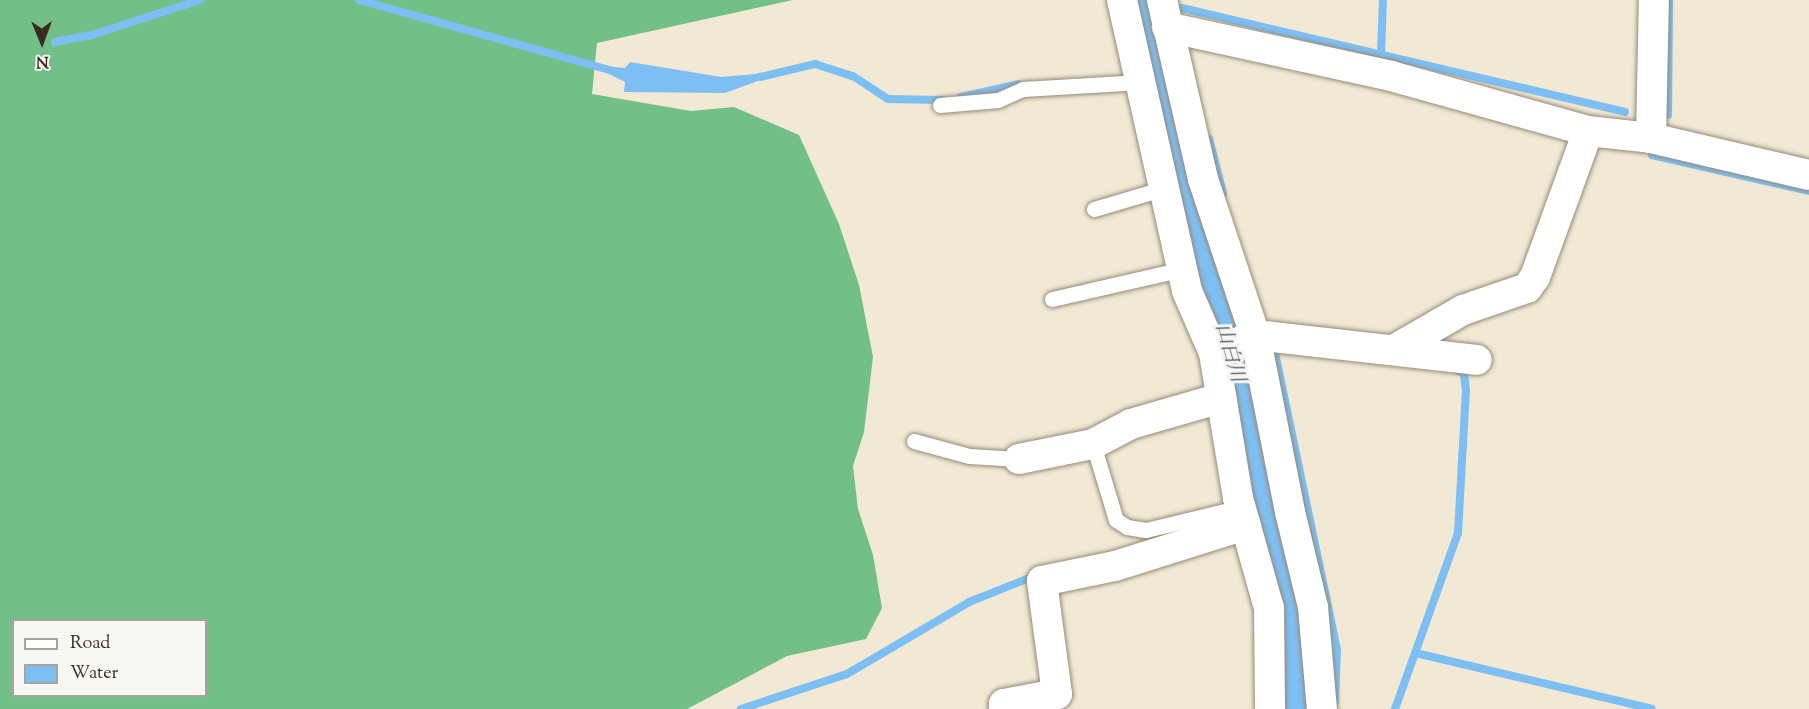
<!DOCTYPE html>
<meta charset="utf-8">
<style>
body{margin:0}
#map{position:relative;width:1809px;height:709px;overflow:hidden;background:#f1e9d4;font-family:"Sorts Mill Goudy","Noto Serif JP",serif}
div>[style]{position:absolute}
.forest>*{inset:0;background:#72bf88}
.water>*{inset:0;background:#7ebff3}
.stream>*{height:8px;margin:-4px;padding:0 4px;transform-origin:4px;border-radius:4px;background:#7ebff3}
.roads{filter:drop-shadow(0 0 2px #968a79) drop-shadow(0 0 2px #968a79)}
.lane>*{height:15px;margin:-7.5px;padding:0 7.5px;transform-origin:7.5px;border-radius:7.5px;background:#fff}
.street>*{height:30px;margin:-15px;padding:0 15px;transform-origin:15px;border-radius:15px;background:#fff}
span{translate:-50% -50%;white-space:nowrap;text-align:center;line-height:1.15;-webkit-text-stroke:6px #f6f6f2;paint-order:stroke}
.water-label{font-size:20px;color:#4f575e;font-style:italic}
.legend{position:absolute;left:12px;top:619px;width:195px;height:78px;box-sizing:border-box;background:#f6f6f2;border:2px solid #aba49d;margin:0;padding:8px 10px;list-style:none;font-size:18px;color:#3b2a1e}
.legend li{display:flex;align-items:center;gap:12px;height:30px}
.legend b{width:30px;border:2px solid #aba49d}
.north{position:absolute;left:12px;top:12px;width:60px;height:60px;-webkit-text-stroke:4px #f6f6f2;paint-order:stroke;rotate:179deg;font-size:16px;font-weight:700;line-height:24px;text-align:center;color:#3b2a1e}
.north::after{content:'';display:block;margin:auto;width:21px;height:27px;background:#3b2a1e;clip-path:polygon(50% 0,100% 100%,50% 72%,0 100%)}
</style>
<div id="map">
<div class="forest">
<div style="clip-path:polygon(evenodd,0 0,793px 0,597px 43px,592px 94px,691px 111px,734px 107px,799px 135px,839px 224px,859px 285px,873px 357px,864px 432px,853px 466px,858px 509px,873px 555px,882px 608px,866px 639px,787px 656px,687px 709px,0 709px,0 0,14px 620px,206px 620px,206px 696px,14px 696px,14px 620px)"></div>
</div>
<div class="water">
<div style="clip-path:polygon(1129px 0,1152px 0,1249px 351px,1301px 605px,1311px 709px,1279px 709px,1264px 553px,1216px 330px,1178px 211px)"></div>
<div style="clip-path:polygon(630px 62px,721px 77px,767px 73px,769px 77px,725px 93px,624px 92px,625px 82px,603px 71px,603px 66px,625px 68px)"></div>
</div>
<div class="stream">
<div style="left:359px;top:0;width:264px;rotate:15.6deg"></div>
<div style="left:1182px;top:8px;width:455px;rotate:13.2deg"></div>
<div style="left:55px;top:42px;width:38px;rotate:-11deg"></div>
<div style="left:92px;top:35px;width:114px;rotate:-18deg"></div>
<div style="left:1381px;top:54px;width:54px;rotate:-87.9deg"></div>
<div style="left:760px;top:77px;width:57px;rotate:-13.3deg"></div>
<div style="left:815px;top:64px;width:40px;rotate:18deg"></div>
<div style="left:853px;top:76px;width:42px;rotate:33.3deg"></div>
<div style="left:888px;top:99px;width:54px;rotate:1.1deg"></div>
<div style="left:961px;top:97px;width:59px;rotate:-12.6deg"></div>
<div style="left:1668px;top:115px;width:115px;rotate:-89.5deg"></div>
<div style="left:1209px;top:139px;width:56px;rotate:75.5deg"></div>
<div style="left:1652px;top:155px;width:161px;rotate:12.9deg"></div>
<div style="left:1274px;top:348px;width:309px;rotate:78.2deg"></div>
<div style="left:1337px;top:650px;width:51px;rotate:92.2deg"></div>
<div style="left:1420px;top:654px;width:238px;rotate:13.3deg"></div>
<div style="left:741px;top:709px;width:112px;rotate:-18.3deg"></div>
<div style="left:847px;top:674px;width:142px;rotate:-30.5deg"></div>
<div style="left:969px;top:602px;width:73px;rotate:-21.7deg"></div>
<div style="left:1395px;top:709px;width:187px;rotate:-70.3deg"></div>
<div style="left:1458px;top:533px;width:143px;rotate:-86.8deg"></div>
<div style="left:1466px;top:390px;width:16px;rotate:-97deg"></div>
<div style="left:1464px;top:374px;width:12px;rotate:-149deg"></div>
</div>
<div class="roads">
<div class="lane">
<div style="left:940px;top:105px;width:58px;rotate:-4.9deg"></div>
<div style="left:998px;top:100px;width:27px;rotate:-24deg"></div>
<div style="left:1023px;top:89px;width:118px;rotate:-3.4deg"></div>
<div style="left:1094px;top:209px;width:74px;rotate:-16.5deg"></div>
<div style="left:1052px;top:299px;width:134px;rotate:-12.9deg"></div>
<div style="left:914px;top:441px;width:57px;rotate:15.3deg"></div>
<div style="left:969px;top:456px;width:50px;rotate:3.4deg"></div>
<div style="left:1093px;top:444px;width:79px;rotate:73.2deg"></div>
<div style="left:1116px;top:520px;width:13px;rotate:32deg"></div>
<div style="left:1127px;top:527px;width:19px;rotate:9deg"></div>
<div style="left:1146px;top:530px;width:98px;rotate:-13.6deg"></div>
</div>
<div class="street">
<div style="left:1122px;top:0;width:298px;rotate:77.4deg"></div>
<div style="left:1187px;top:291px;width:68px;rotate:66.5deg"></div>
<div style="left:1214px;top:353px;width:147px;rotate:80.6deg"></div>
<div style="left:1238px;top:498px;width:114px;rotate:74.3deg"></div>
<div style="left:1269px;top:608px;width:101px;rotate:89.4deg"></div>
<div style="left:1162px;top:0;width:184px;rotate:77.1deg"></div>
<div style="left:1203px;top:179px;width:164px;rotate:71.6deg"></div>
<div style="left:1255px;top:335px;width:180px;rotate:78.8deg"></div>
<div style="left:1290px;top:512px;width:98px;rotate:76.4deg"></div>
<div style="left:1313px;top:607px;width:102px;rotate:85deg"></div>
<div style="left:1167px;top:27px;width:229px;rotate:12.3deg"></div>
<div style="left:1391px;top:76px;width:205px;rotate:15.6deg"></div>
<div style="left:1588px;top:131px;width:63px;rotate:6.3deg"></div>
<div style="left:1651px;top:138px;width:162px;rotate:13.2deg"></div>
<div style="left:1651px;top:138px;width:138px;rotate:-88.8deg"></div>
<div style="left:1239px;top:342px;width:17px;rotate:-24deg"></div>
<div style="left:1255px;top:335px;width:223px;rotate:6.4deg"></div>
<div style="left:1397px;top:348px;width:76px;rotate:-29.9deg"></div>
<div style="left:1463px;top:310px;width:68px;rotate:-19deg"></div>
<div style="left:1527px;top:288px;width:14px;rotate:-54deg"></div>
<div style="left:1535px;top:277px;width:155px;rotate:-70deg"></div>
<div style="left:1019px;top:459px;width:76px;rotate:-11.5deg"></div>
<div style="left:1093px;top:444px;width:43px;rotate:-27.8deg"></div>
<div style="left:1131px;top:424px;width:94px;rotate:-16.1deg"></div>
<div style="left:1004px;top:709px;width:5px;rotate:-90deg"></div>
<div style="left:1004px;top:704px;width:54px;rotate:-10.7deg"></div>
<div style="left:1057px;top:694px;width:114px;rotate:-97.6deg"></div>
<div style="left:1042px;top:581px;width:75px;rotate:-11.6deg"></div>
<div style="left:1115px;top:566px;width:137px;rotate:-17.4deg"></div>
</div>
</div>
<div class="water-label">
<span style="left:1229px;top:353px;rotate:74deg">山白川</span>
</div>
<ul class="legend">
<li><b style="height:8px;background:#fff"></b>Road</li>
<li><b style="height:16px;background:#7ebff3"></b>Water</li>
</ul>
<div class="north">N</div>
</div>
